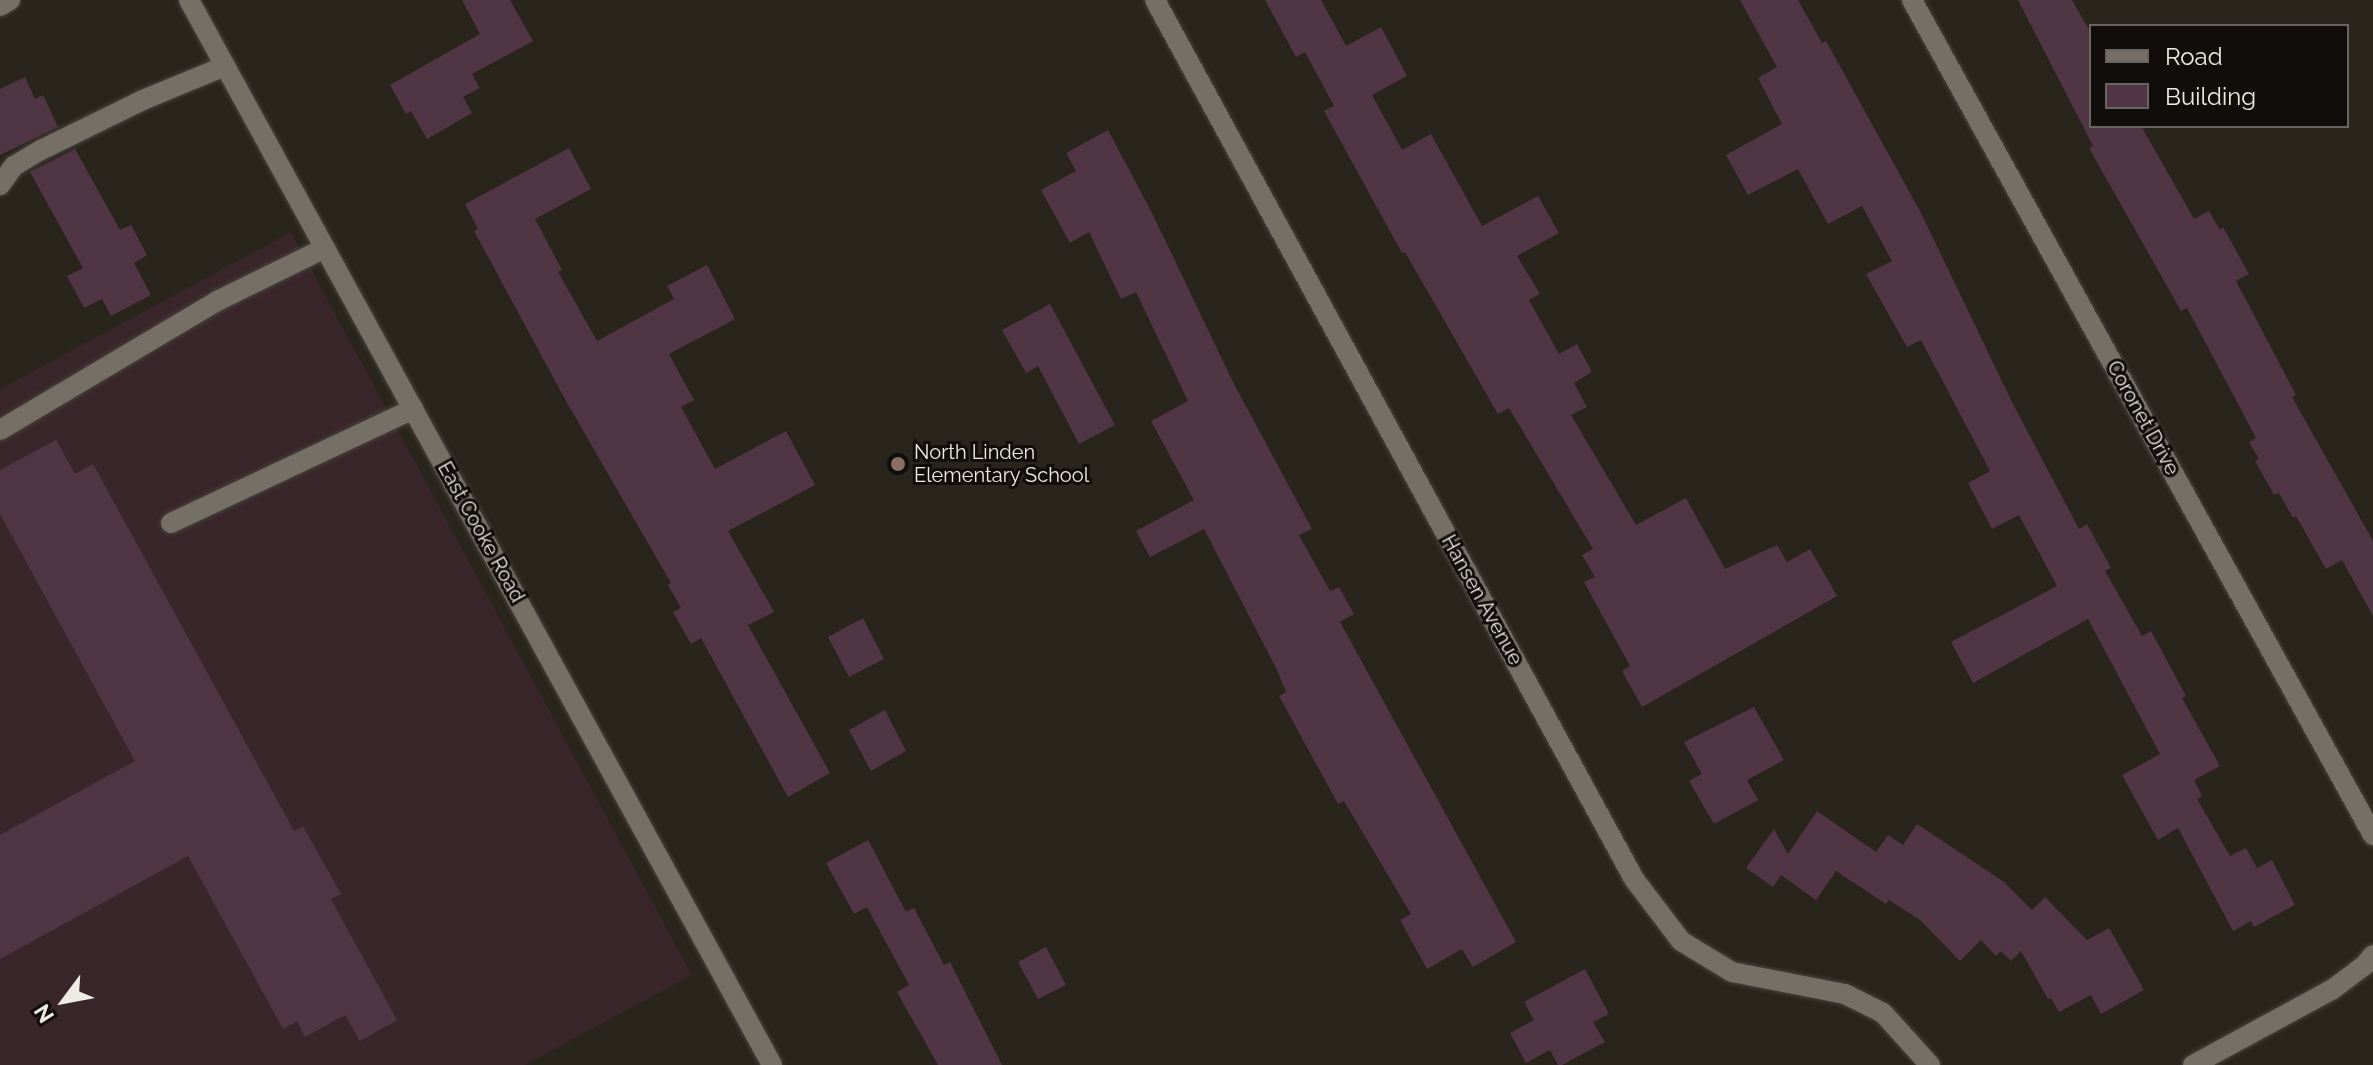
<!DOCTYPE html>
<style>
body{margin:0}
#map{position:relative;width:2373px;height:1065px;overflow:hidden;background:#29241c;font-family:Raleway,sans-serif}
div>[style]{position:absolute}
.education>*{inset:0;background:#39262a}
.building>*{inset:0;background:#503644}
.roads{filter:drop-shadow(0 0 2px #47423c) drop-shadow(0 0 2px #47423c)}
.service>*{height:20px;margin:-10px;padding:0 10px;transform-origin:10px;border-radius:10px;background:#756f66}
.minor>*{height:20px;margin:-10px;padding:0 10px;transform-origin:10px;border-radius:10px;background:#756f66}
.dots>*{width:22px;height:22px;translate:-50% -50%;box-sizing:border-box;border:4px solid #100d0a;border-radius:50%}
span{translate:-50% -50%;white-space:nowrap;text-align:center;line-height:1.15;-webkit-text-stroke:6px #100d0a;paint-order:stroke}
.street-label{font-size:20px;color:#eeebe5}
.poi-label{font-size:20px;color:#eeebe5}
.left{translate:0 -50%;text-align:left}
.legend{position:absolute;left:2089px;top:24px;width:260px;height:104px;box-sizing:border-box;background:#100d0a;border:2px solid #696662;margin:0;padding:10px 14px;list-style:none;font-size:24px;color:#eeebe5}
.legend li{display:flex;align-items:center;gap:16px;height:40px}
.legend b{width:40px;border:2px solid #696662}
.north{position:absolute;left:24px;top:961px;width:80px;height:80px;-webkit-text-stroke:6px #100d0a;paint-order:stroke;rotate:238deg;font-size:22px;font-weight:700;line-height:32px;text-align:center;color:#eeebe5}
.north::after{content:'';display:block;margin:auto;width:28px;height:36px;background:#eeebe5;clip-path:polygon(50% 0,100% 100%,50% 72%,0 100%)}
</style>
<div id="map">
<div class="education">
<div style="clip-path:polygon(291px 232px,692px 975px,525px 1065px,0 1065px,0 389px)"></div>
</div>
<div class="building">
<div style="clip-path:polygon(462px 0,510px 0,533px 41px,472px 74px,480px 88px,463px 97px,472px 113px,427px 139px,411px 111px,406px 114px,390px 85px,480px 34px)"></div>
<div style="clip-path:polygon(1265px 0,1321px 0,1346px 46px,1381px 27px,1407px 76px,1372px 95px,1402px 150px,1431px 134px,1482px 226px,1538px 196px,1559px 233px,1517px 256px,1540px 294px,1529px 300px,1559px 354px,1577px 344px,1592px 372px,1574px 383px,1587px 407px,1571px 415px,1636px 525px,1686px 498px,1725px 569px,1777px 545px,1787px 562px,1810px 549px,1837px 596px,1642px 707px,1622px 671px,1630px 666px,1584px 582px,1595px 577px,1582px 555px,1593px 549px,1509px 408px,1498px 414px,1405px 252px,1402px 253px,1324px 111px,1334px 106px,1305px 52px,1296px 57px)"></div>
<div style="clip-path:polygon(1740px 0,1798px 0,1822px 43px,1826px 41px,1920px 211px,2013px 404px,2079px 529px,2087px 524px,2111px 568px,2105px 571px,2142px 636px,2151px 631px,2186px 696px,2182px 698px,2220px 766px,2194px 780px,2202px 796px,2197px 799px,2230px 856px,2246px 848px,2257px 868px,2272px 860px,2295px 905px,2254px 927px,2251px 921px,2233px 931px,2178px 828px,2158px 840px,2122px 775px,2160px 754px,2088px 619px,1973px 683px,1951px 642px,2057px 586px,2019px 515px,1992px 529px,1968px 483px,1990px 471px,1921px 340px,1907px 347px,1866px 274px,1892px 261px,1862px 206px,1828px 224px,1798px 169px,1748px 195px,1726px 155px,1782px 124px,1758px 78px,1777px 67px)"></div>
<div style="clip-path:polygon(2018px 0,2072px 0,2091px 33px,2091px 126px,2141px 126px,2194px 219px,2209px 211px,2220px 230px,2223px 227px,2249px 274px,2236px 281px,2296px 395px,2292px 397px,2373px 541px,2373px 616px,2342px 560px,2326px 569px,2296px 516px,2293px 518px,2279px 493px,2274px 495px,2255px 461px,2259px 459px,2249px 442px,2256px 438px,2187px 308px,2181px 311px,2089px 148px,2093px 146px)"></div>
<div style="clip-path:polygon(25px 77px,35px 99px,43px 95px,58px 127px,0 155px,0 89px)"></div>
<div style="clip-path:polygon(1108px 130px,1152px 213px,1234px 384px,1312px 529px,1299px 535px,1330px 591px,1339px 587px,1354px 614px,1340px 622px,1516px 942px,1473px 967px,1462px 949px,1427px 969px,1400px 920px,1411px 914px,1344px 801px,1338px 804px,1279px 696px,1286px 692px,1276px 668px,1204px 529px,1150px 557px,1136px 531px,1194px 500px,1151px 421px,1188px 401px,1136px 292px,1121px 299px,1089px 232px,1070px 243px,1041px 190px,1076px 171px,1066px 153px)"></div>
<div style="clip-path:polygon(569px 148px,591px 189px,535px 219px,562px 270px,558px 272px,597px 341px,674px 299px,667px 286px,707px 265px,735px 319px,669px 354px,694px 400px,681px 407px,715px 469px,786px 431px,815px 485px,728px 531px,774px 612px,748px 625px,830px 773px,788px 797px,701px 638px,691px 644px,673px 612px,681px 608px,668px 585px,671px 583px,566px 401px,474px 231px,478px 229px,465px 204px)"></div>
<div style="clip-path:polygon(75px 149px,120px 230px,131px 225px,147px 255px,134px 263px,151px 295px,111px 316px,102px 299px,84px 308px,67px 276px,83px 268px,30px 172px)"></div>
<div style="clip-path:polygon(1050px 304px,1115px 425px,1079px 444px,1038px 366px,1026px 373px,1002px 330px)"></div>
<div style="clip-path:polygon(56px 440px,75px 474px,93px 464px,294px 831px,303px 826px,341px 894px,331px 899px,397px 1020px,360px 1041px,345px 1015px,305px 1037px,297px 1021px,283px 1029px,188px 856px,0 959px,0 835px,135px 761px,0 514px,0 470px)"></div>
<div style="clip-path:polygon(863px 618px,884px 659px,849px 677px,828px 637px)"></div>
<div style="clip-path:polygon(1754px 707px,1784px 760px,1747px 780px,1758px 800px,1714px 824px,1689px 781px,1702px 774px,1684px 742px)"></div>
<div style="clip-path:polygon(885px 710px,906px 751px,871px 771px,849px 730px)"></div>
<div style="clip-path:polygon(1817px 811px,1876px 852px,1888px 835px,1903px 845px,1917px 824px,2004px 882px,2032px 910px,2045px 897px,2087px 940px,2109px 928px,2144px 990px,2101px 1014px,2091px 995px,2059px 1012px,2051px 998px,2048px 999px,2021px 951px,2011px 961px,2001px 951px,1996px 956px,1981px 940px,1960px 961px,1920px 920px,1889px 900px,1886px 904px,1836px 871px,1816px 900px,1781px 875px,1773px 887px,1746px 868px,1774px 829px,1788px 854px)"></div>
<div style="clip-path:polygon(868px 840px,906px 912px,914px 908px,944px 965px,950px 962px,1002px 1065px,938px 1065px,897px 992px,909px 985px,867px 907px,854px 914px,826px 863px)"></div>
<div style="clip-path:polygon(1046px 947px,1066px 985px,1038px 999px,1018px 962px)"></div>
<div style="clip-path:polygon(1585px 969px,1609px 1014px,1593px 1022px,1605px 1042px,1562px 1065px,1558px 1065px,1550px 1050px,1526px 1063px,1510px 1033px,1534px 1020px,1524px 1002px)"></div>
</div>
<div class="roads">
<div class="service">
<div style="left:0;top:185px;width:24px;rotate:-54deg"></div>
<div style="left:14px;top:166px;width:31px;rotate:-31deg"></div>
<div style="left:41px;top:150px;width:114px;rotate:-26.1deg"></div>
<div style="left:143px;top:100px;width:89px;rotate:-22.5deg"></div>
<div style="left:0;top:430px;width:252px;rotate:-30.7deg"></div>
<div style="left:217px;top:301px;width:120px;rotate:-26.1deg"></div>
<div style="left:171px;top:523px;width:268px;rotate:-25.2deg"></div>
</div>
<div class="minor">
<div style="left:189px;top:0;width:1214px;rotate:61.3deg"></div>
<div style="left:1155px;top:0;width:1001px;rotate:61.41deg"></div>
<div style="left:1634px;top:879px;width:78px;rotate:52.8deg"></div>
<div style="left:1681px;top:941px;width:60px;rotate:31.3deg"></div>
<div style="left:1732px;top:972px;width:115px;rotate:11deg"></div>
<div style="left:1845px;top:994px;width:42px;rotate:26.6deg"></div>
<div style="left:1883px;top:1013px;width:70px;rotate:47.9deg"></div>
<div style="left:1912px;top:0;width:954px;rotate:61.1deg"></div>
<div style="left:0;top:6px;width:12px;rotate:-31deg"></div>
<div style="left:2193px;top:1065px;width:159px;rotate:-28.5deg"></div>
<div style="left:2333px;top:989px;width:39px;rotate:-37deg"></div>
<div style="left:2364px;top:966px;width:14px;rotate:-51deg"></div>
</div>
</div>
<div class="dots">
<div style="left:898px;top:464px;background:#8d6e63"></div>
</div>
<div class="street-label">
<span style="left:2143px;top:418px;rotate:61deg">Coronet Drive</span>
<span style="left:481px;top:532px;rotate:61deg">East Cooke Road</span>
<span style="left:1482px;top:600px;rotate:61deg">Hansen Avenue</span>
</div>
<div class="poi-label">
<span class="left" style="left:914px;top:464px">North Linden<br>Elementary School</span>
</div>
<ul class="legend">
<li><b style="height:10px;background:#756f66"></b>Road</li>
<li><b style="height:22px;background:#503644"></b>Building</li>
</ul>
<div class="north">N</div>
</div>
